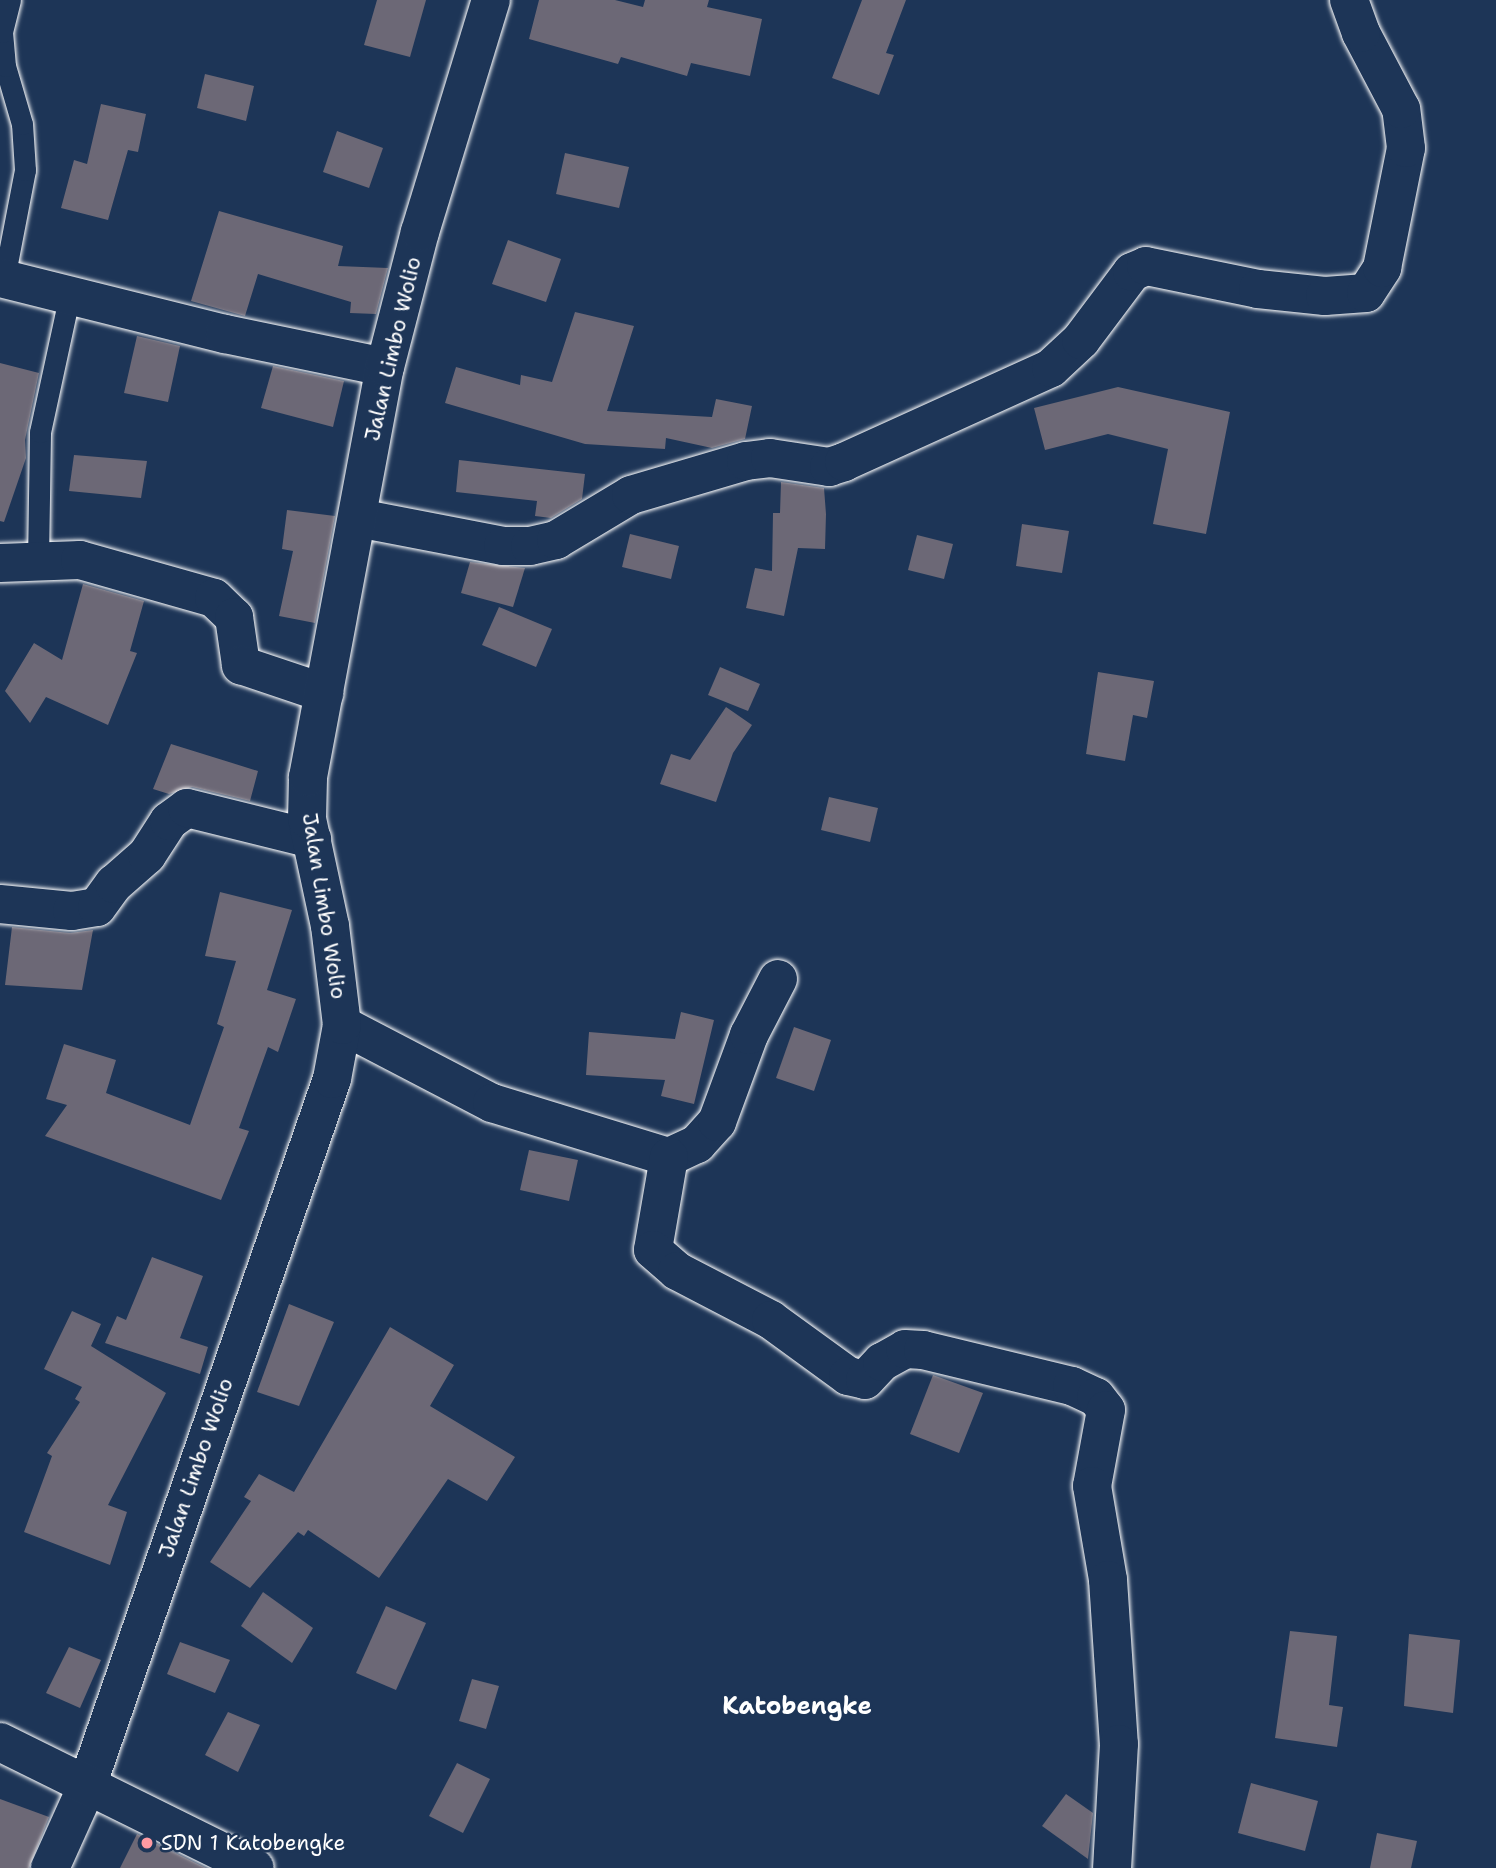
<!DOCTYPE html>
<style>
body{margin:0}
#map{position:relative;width:1496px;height:1868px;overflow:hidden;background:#1d3557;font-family:"Shantell Sans",sans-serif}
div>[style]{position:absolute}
.building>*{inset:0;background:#6c6876}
.roads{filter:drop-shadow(0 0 2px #fff) drop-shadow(0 0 2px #fff)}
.lane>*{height:21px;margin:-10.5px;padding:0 10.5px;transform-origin:10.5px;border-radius:10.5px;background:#1d3557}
.street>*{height:38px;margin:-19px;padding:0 19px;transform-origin:19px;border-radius:19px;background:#1d3557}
.secondary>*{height:38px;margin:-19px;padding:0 19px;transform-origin:19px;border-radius:19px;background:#1d3557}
.dots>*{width:19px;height:19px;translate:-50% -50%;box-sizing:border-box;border:4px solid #1d3557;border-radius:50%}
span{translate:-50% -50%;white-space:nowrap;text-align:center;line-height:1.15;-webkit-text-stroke:5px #1d3557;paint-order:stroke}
.street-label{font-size:21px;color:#fff}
.poi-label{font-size:21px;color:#fff}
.left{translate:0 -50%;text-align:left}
.quarter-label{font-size:24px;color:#fff;font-weight:700}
</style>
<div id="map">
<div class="building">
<div style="clip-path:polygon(377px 0,426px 0,410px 57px,364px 45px)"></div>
<div style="clip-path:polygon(539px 0,615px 0,643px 7px,645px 0,709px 0,707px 7px,762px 19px,750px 76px,691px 63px,687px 76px,621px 57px,618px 64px,529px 39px)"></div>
<div style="clip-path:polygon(862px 0,906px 0,886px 53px,894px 55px,879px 95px,832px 78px)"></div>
<div style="clip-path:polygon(205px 74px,254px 86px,246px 121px,197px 108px)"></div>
<div style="clip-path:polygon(101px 104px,146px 114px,138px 152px,128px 150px,108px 220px,61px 208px,74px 160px,87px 164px)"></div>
<div style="clip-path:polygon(337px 131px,383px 148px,369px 188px,323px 172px)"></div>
<div style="clip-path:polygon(565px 153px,629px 167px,619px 208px,556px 194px)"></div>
<div style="clip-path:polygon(219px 211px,343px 246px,338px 266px,388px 268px,376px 314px,350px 313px,351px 302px,258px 274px,245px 316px,191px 301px)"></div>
<div style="clip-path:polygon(508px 240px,561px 259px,546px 302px,492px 284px)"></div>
<div style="clip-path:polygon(575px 312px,634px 326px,607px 411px,712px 417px,716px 399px,752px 406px,745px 439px,712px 448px,666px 438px,665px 449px,585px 444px,445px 403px,456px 367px,520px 385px,521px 375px,552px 382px)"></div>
<div style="clip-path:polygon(137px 336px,180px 346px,168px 402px,124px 393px)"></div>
<div style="clip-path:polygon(0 363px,39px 373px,25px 440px,26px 458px,4px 522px,0 521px)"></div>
<div style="clip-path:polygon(273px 366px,344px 381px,333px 427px,261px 408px)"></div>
<div style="clip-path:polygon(1118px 387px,1230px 412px,1206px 534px,1153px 524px,1168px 449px,1108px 434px,1045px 450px,1034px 408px)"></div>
<div style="clip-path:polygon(74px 455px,147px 461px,141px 498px,69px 491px)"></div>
<div style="clip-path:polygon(459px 460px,585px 474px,582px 499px,551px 518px,535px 516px,537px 501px,456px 492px)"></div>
<div style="clip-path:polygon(781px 482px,824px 488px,826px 514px,825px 549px,798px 548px,784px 616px,746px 608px,755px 568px,772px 571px,773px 513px,780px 513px)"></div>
<div style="clip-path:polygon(287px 510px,335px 516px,315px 623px,279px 616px,293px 551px,282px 549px)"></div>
<div style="clip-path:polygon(1022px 524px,1069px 531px,1062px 573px,1016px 566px)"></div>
<div style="clip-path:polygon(630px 534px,679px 546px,671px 579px,622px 567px)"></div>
<div style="clip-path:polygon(917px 535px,953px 544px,944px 579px,908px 570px)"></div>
<div style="clip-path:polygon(470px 562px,525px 568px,513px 607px,461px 593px)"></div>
<div style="clip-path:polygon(83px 584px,144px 601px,130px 651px,137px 653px,108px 725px,46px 697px,30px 723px,5px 691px,34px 643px,62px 660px)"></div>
<div style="clip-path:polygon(499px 607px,552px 629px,536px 667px,482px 645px)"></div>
<div style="clip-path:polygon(720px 667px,760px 684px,748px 711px,708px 695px)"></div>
<div style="clip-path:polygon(1098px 672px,1154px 681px,1147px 718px,1133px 715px,1125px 761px,1086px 754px)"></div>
<div style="clip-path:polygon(726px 707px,752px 725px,733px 753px,716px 802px,660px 784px,671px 754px,690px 760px)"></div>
<div style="clip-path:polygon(171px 744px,258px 771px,250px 801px,192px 787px,169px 794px,153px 789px)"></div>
<div style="clip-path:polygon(829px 797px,878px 808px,870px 842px,821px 830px)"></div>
<div style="clip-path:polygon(220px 892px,292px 910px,267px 990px,296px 999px,278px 1052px,268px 1047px,239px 1128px,249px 1131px,221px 1200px,45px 1136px,67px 1105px,46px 1099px,64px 1044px,116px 1060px,106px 1093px,190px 1125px,224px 1027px,217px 1024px,236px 961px,205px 956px)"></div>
<div style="clip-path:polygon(12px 927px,70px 933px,93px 930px,82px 990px,5px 985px)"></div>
<div style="clip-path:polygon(681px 1012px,714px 1020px,694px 1104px,661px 1096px,665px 1080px,586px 1075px,589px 1032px,675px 1039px)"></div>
<div style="clip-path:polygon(794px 1027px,831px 1040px,814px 1091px,776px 1078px)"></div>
<div style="clip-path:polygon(529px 1150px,578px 1160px,569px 1201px,520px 1190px)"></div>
<div style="clip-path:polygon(152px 1257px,203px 1276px,180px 1338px,208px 1347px,200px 1374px,105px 1343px,117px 1316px,126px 1320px)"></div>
<div style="clip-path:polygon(289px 1304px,334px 1322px,299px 1406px,257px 1392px)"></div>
<div style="clip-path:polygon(72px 1311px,101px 1324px,91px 1346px,166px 1393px,108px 1505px,127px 1512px,110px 1565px,24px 1532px,52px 1456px,47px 1453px,80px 1402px,75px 1399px,82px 1387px,44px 1369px)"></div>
<div style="clip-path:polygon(390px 1327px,454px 1365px,430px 1406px,515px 1457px,487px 1501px,448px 1479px,379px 1578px,308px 1530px,304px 1536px,298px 1532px,250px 1588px,210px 1562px,251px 1501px,244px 1497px,259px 1474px,294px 1492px)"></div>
<div style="clip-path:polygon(933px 1375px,983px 1393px,959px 1453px,910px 1434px)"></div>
<div style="clip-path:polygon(263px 1592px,313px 1628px,292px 1663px,241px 1626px)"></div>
<div style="clip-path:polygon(386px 1606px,426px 1623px,396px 1690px,356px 1673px)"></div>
<div style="clip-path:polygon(1290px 1631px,1337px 1636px,1329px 1705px,1343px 1707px,1337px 1747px,1275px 1738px)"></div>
<div style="clip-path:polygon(1409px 1634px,1460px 1640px,1453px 1713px,1404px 1706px)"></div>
<div style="clip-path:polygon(180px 1642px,230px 1660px,215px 1693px,167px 1674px)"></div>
<div style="clip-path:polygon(69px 1647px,101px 1660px,80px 1708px,46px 1693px)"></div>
<div style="clip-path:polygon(472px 1679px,499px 1686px,486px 1729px,459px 1721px)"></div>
<div style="clip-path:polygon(228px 1712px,260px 1725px,238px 1772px,205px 1755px)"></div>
<div style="clip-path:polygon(457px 1763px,490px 1779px,463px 1833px,429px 1816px)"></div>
<div style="clip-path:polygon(1251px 1783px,1318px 1801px,1305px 1851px,1238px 1833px)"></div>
<div style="clip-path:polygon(1066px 1794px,1093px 1813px,1088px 1859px,1042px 1826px)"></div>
<div style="clip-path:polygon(0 1799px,49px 1817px,29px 1868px,0 1868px)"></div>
<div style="clip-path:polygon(1377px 1833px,1417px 1841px,1411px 1868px,1370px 1868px)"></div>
<div style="clip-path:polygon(137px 1834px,206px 1868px,120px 1868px)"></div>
</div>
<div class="roads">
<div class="lane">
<div style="left:4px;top:279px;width:111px;rotate:-79.1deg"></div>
<div style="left:25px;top:170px;width:46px;rotate:-93.7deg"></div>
<div style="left:22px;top:124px;width:60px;rotate:-106.3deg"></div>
<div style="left:5px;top:66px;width:34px;rotate:-95deg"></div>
<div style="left:2px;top:32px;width:33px;rotate:-76deg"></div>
<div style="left:38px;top:561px;width:129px;rotate:-89.1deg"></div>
<div style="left:40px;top:432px;width:137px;rotate:-77.8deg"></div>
</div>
<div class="street">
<div style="left:0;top:278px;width:232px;rotate:14deg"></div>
<div style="left:225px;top:334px;width:163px;rotate:11.7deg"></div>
<div style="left:358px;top:518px;width:148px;rotate:10.9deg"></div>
<div style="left:503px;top:546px;width:27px"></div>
<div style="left:530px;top:546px;width:27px;rotate:-13deg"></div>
<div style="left:556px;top:540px;width:87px;rotate:-31deg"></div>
<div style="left:631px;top:495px;width:120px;rotate:-16.5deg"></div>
<div style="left:746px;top:461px;width:24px;rotate:-7deg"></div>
<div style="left:770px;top:458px;width:60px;rotate:8.7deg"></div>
<div style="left:829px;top:467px;width:16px;rotate:-18deg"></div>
<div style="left:844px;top:462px;width:227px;rotate:-24.4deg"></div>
<div style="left:1051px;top:368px;width:41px;rotate:-43deg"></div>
<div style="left:1081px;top:340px;width:85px;rotate:-53.1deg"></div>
<div style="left:1132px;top:272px;width:15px;rotate:-23deg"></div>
<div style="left:1146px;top:266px;width:114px;rotate:11.6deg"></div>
<div style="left:1258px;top:289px;width:67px;rotate:6deg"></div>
<div style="left:1325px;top:296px;width:41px;rotate:-4.2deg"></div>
<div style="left:1366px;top:293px;width:30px;rotate:-57deg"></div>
<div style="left:1382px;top:268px;width:122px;rotate:-78.7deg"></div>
<div style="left:1406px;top:148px;width:39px;rotate:-97deg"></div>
<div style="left:1401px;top:109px;width:86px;rotate:-117.8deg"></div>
<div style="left:1361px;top:33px;width:35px;rotate:-110deg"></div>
<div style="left:0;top:563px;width:80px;rotate:-2.1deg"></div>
<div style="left:80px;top:560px;width:139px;rotate:15.8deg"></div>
<div style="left:214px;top:598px;width:28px;rotate:44deg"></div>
<div style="left:234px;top:617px;width:49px;rotate:81.7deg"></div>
<div style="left:241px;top:665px;width:88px;rotate:18.6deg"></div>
<div style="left:0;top:904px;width:72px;rotate:5.6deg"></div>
<div style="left:72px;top:911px;width:25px;rotate:-9deg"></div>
<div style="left:97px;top:907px;width:29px;rotate:-54deg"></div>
<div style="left:114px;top:884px;width:44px;rotate:-41.3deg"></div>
<div style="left:147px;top:855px;width:40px;rotate:-57.1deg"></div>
<div style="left:169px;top:821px;width:22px;rotate:-36deg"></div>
<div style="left:187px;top:808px;width:129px;rotate:13.9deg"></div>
<div style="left:342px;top:1025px;width:169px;rotate:27.5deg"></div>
<div style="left:492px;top:1103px;width:185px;rotate:17deg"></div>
<div style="left:669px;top:1157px;width:31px;rotate:-25deg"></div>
<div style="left:697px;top:1144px;width:30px;rotate:-48deg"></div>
<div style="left:717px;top:1122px;width:93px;rotate:-69.8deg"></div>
<div style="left:749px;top:1035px;width:63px;rotate:-62.6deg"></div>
<div style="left:669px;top:1157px;width:94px;rotate:99.8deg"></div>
<div style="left:653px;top:1250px;width:32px;rotate:41deg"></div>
<div style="left:677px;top:1271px;width:106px;rotate:27.5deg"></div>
<div style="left:771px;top:1320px;width:95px;rotate:36deg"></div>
<div style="left:848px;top:1376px;width:17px;rotate:13deg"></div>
<div style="left:865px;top:1380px;width:25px;rotate:-47deg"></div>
<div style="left:882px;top:1362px;width:26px;rotate:-29deg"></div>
<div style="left:905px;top:1349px;width:18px;rotate:3deg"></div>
<div style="left:923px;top:1350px;width:153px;rotate:13.6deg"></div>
<div style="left:1072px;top:1386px;width:26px;rotate:25deg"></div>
<div style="left:1096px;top:1397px;width:16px;rotate:52deg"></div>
<div style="left:1106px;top:1410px;width:77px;rotate:100.4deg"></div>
<div style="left:1092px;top:1486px;width:95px;rotate:80.3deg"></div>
<div style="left:1108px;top:1580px;width:164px;rotate:86.2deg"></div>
<div style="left:1119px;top:1744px;width:124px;rotate:93.2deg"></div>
<div style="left:50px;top:1868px;width:90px;rotate:-65.7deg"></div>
<div style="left:87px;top:1786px;width:748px;rotate:-70.89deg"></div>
<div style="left:332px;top:1079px;width:55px;rotate:-79.5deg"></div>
<div style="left:342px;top:1025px;width:100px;rotate:-96.9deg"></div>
<div style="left:330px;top:926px;width:109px;rotate:-102.1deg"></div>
<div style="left:307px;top:819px;width:42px;rotate:-88.6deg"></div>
<div style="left:308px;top:777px;width:417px;rotate:-79.4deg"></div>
<div style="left:385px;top:367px;width:139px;rotate:-75.5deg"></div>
<div style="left:420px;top:232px;width:243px;rotate:-73deg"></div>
</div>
<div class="secondary">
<div style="left:0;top:1742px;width:284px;rotate:26.3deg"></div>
</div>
</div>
<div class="dots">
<div style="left:147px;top:1843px;background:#ff9aa2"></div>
</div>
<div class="street-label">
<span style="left:393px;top:349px;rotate:-77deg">Jalan Limbo Wolio</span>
<span style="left:324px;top:906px;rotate:81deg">Jalan Limbo Wolio</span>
<span style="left:196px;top:1468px;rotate:-71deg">Jalan Limbo Wolio</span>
</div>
<div class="poi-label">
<span class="left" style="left:161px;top:1843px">SDN 1 Katobengke</span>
</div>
<div class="quarter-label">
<span style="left:797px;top:1707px">Katobengke</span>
</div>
</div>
